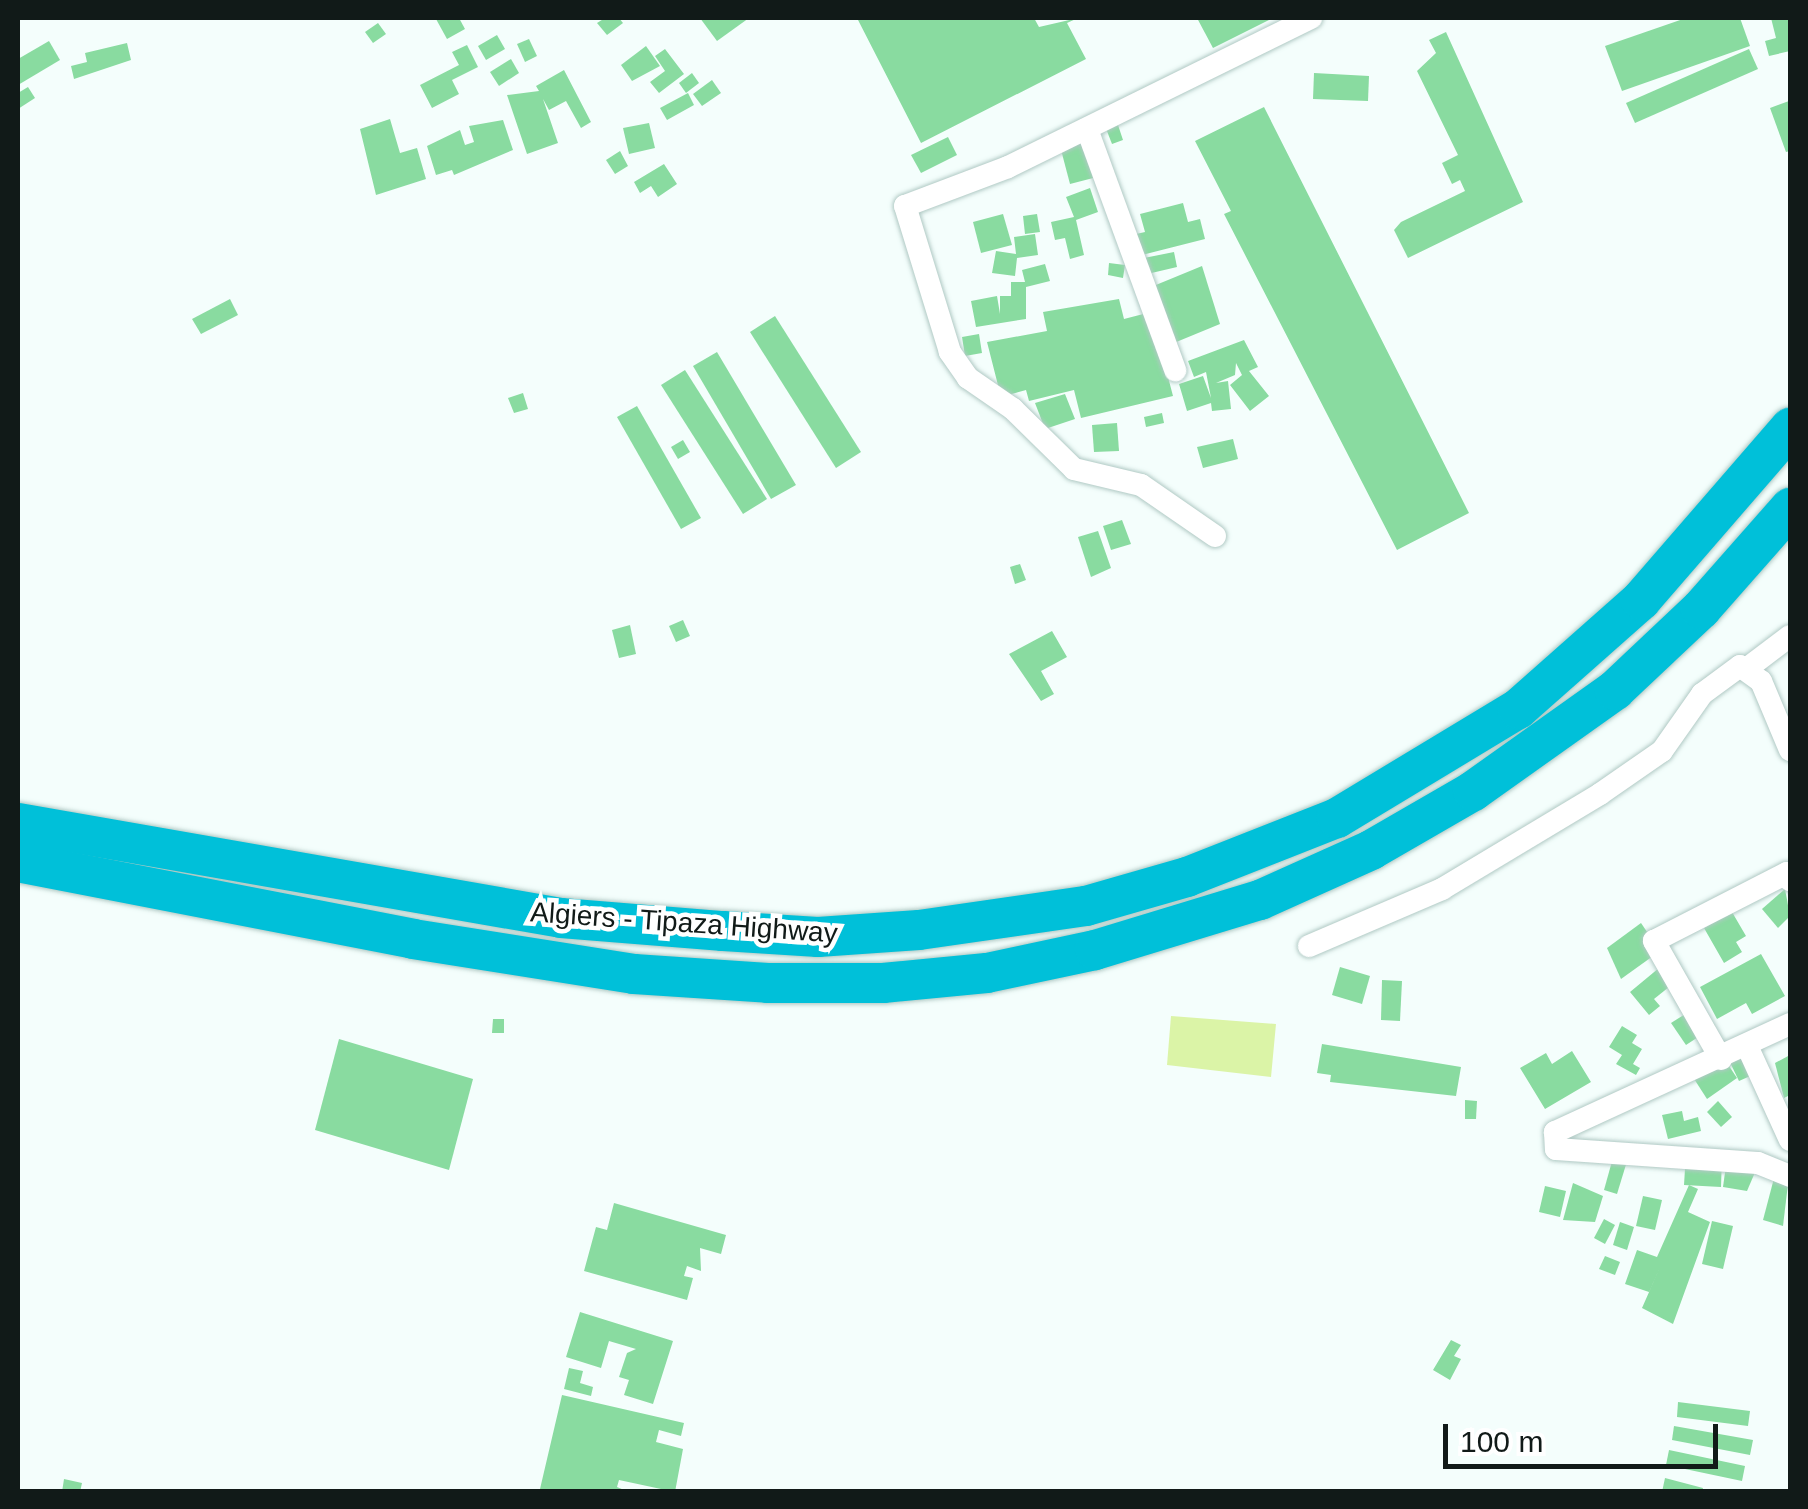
<!DOCTYPE html>
<style>
body{margin:0}
#map{position:relative;width:1808px;height:1509px;overflow:hidden;background:#f4fefc;font-family:Helvetica,sans-serif}
div>[style]{position:absolute}
.green>*{inset:0;background:#dbf4a7}
.building>*{inset:0;background:#89dba0}
.roads{filter:drop-shadow(0 0 2px #b0c9c4) drop-shadow(0 0 2px #b0c9c4)}
.street>*{height:22px;margin:-11px;padding:0 11px;transform-origin:11px;border-radius:11px;background:#fff}
.highway>*{height:40px;margin:-20px;padding:0 20px;transform-origin:20px;border-radius:20px;background:#00c0d9}
span{translate:-50% -50%;white-space:nowrap;text-align:center;line-height:1.15;-webkit-text-stroke:9px #fff;paint-order:stroke}
.street-label{font-size:28px;color:#111a18}
.frame{position:absolute;inset:0;border:20px solid #111a18;pointer-events:none}
.scale{position:absolute;left:1443px;top:1424px;width:275px;height:45px;box-sizing:border-box;border:5px solid #111a18;border-top:0;padding-left:12px;font-size:30px;line-height:35px;white-space:nowrap;color:#111a18;-webkit-text-stroke:8px #fff;paint-order:stroke}
</style>
<div id="map">
<div class="green">
<div style="clip-path:polygon(1171px 1016px,1276px 1024px,1271px 1077px,1167px 1065px)"></div>
</div>
<div class="building">
<div style="clip-path:polygon(459px 18px,465px 29px,447px 39px,436px 19px)"></div>
<div style="clip-path:polygon(605px 18px,619px 18px,623px 23px,607px 35px,597px 23px)"></div>
<div style="clip-path:polygon(700px 18px,749px 18px,717px 41px)"></div>
<div style="clip-path:polygon(857px 18px,1034px 18px,1039px 27px,1078px 18px,1067px 23px,1086px 59px,921px 143px)"></div>
<div style="clip-path:polygon(1197px 18px,1273px 18px,1213px 48px)"></div>
<div style="clip-path:polygon(1686px 18px,1740px 18px,1750px 46px,1622px 91px,1605px 46px)"></div>
<div style="clip-path:polygon(1771px 18px,1790px 18px,1790px 51px,1769px 56px,1765px 41px,1776px 38px)"></div>
<div style="clip-path:polygon(378px 23px,386px 34px,373px 43px,365px 32px)"></div>
<div style="clip-path:polygon(1446px 32px,1523px 202px,1408px 258px,1394px 230px,1401px 222px,1465px 191px,1460px 180px,1452px 184px,1442px 163px,1458px 155px,1417px 71px,1436px 53px,1429px 40px)"></div>
<div style="clip-path:polygon(497px 35px,505px 49px,486px 60px,478px 46px)"></div>
<div style="clip-path:polygon(529px 39px,537px 56px,525px 62px,517px 44px)"></div>
<div style="clip-path:polygon(49px 41px,60px 60px,18px 85px,18px 59px)"></div>
<div style="clip-path:polygon(127px 43px,131px 60px,74px 79px,71px 66px,87px 62px,85px 53px)"></div>
<div style="clip-path:polygon(467px 45px,478px 67px,452px 80px,459px 94px,432px 108px,420px 85px,459px 65px,452px 52px)"></div>
<div style="clip-path:polygon(646px 46px,660px 66px,632px 81px,621px 65px)"></div>
<div style="clip-path:polygon(665px 49px,684px 74px,659px 93px,650px 82px,665px 71px,655px 56px)"></div>
<div style="clip-path:polygon(1749px 49px,1758px 69px,1635px 123px,1626px 103px)"></div>
<div style="clip-path:polygon(511px 59px,519px 73px,499px 86px,490px 72px)"></div>
<div style="clip-path:polygon(564px 70px,591px 122px,581px 128px,566px 101px,549px 110px,543px 99px,558px 143px,527px 154px,507px 95px,539px 91px,536px 86px)"></div>
<div style="clip-path:polygon(692px 73px,699px 83px,686px 93px,679px 83px)"></div>
<div style="clip-path:polygon(1314px 73px,1369px 76px,1368px 101px,1313px 99px)"></div>
<div style="clip-path:polygon(712px 80px,721px 93px,702px 106px,693px 94px)"></div>
<div style="clip-path:polygon(28px 87px,35px 98px,18px 109px,18px 93px)"></div>
<div style="clip-path:polygon(688px 93px,694px 105px,667px 120px,660px 108px)"></div>
<div style="clip-path:polygon(1789px 101px,1790px 151px,1786px 152px,1770px 108px)"></div>
<div style="clip-path:polygon(1264px 107px,1469px 513px,1397px 550px,1224px 214px,1231px 211px,1195px 141px)"></div>
<div style="clip-path:polygon(390px 119px,400px 153px,417px 148px,426px 179px,376px 195px,360px 129px)"></div>
<div style="clip-path:polygon(503px 120px,513px 150px,454px 175px,452px 170px,436px 175px,427px 146px,460px 130px,465px 145px,474px 142px,469px 126px)"></div>
<div style="clip-path:polygon(1117px 122px,1123px 140px,1112px 144px,1105px 126px)"></div>
<div style="clip-path:polygon(649px 123px,655px 148px,629px 154px,623px 128px)"></div>
<div style="clip-path:polygon(948px 137px,957px 155px,921px 173px,911px 155px)"></div>
<div style="clip-path:polygon(1087px 139px,1097px 177px,1070px 184px,1060px 146px)"></div>
<div style="clip-path:polygon(620px 151px,628px 166px,615px 174px,606px 160px)"></div>
<div style="clip-path:polygon(664px 164px,677px 184px,658px 197px,651px 186px,640px 193px,634px 182px)"></div>
<div style="clip-path:polygon(1090px 188px,1098px 212px,1076px 220px,1084px 255px,1070px 259px,1065px 238px,1055px 240px,1051px 222px,1074px 217px,1066px 197px)"></div>
<div style="clip-path:polygon(1183px 203px,1188px 222px,1200px 219px,1205px 239px,1138px 256px,1132px 235px,1145px 232px,1140px 214px)"></div>
<div style="clip-path:polygon(1003px 214px,1012px 245px,981px 253px,973px 222px)"></div>
<div style="clip-path:polygon(1037px 214px,1040px 232px,1025px 234px,1023px 216px)"></div>
<div style="clip-path:polygon(1035px 234px,1038px 255px,1017px 258px,1015px 276px,992px 273px,996px 251px,1016px 254px,1014px 237px)"></div>
<div style="clip-path:polygon(1174px 252px,1177px 267px,1143px 275px,1139px 259px)"></div>
<div style="clip-path:polygon(1109px 263px,1125px 265px,1123px 278px,1108px 275px)"></div>
<div style="clip-path:polygon(1045px 264px,1050px 281px,1026px 287px,1026px 319px,976px 327px,971px 301px,997px 296px,1000px 314px,1000px 296px,1011px 296px,1011px 282px,1025px 282px,1022px 270px)"></div>
<div style="clip-path:polygon(1202px 266px,1220px 324px,1169px 345px,1151px 287px)"></div>
<div style="clip-path:polygon(230px 299px,238px 315px,201px 334px,192px 319px)"></div>
<div style="clip-path:polygon(1119px 299px,1124px 319px,1151px 312px,1173px 396px,1081px 418px,1074px 390px,1029px 401px,1026px 390px,1001px 397px,987px 342px,1047px 331px,1043px 312px)"></div>
<div style="clip-path:polygon(775px 316px,861px 452px,836px 468px,750px 332px)"></div>
<div style="clip-path:polygon(979px 334px,982px 353px,965px 356px,962px 337px)"></div>
<div style="clip-path:polygon(1244px 340px,1258px 367px,1249px 371px,1269px 396px,1250px 411px,1230px 385px,1242px 375px,1236px 363px,1235px 375px,1216px 383px,1228px 381px,1231px 409px,1212px 411px,1211px 403px,1187px 411px,1179px 384px,1203px 376px,1211px 398px,1206px 372px,1194px 377px,1188px 361px)"></div>
<div style="clip-path:polygon(717px 352px,796px 485px,771px 499px,693px 366px)"></div>
<div style="clip-path:polygon(685px 370px,767px 499px,743px 514px,661px 385px)"></div>
<div style="clip-path:polygon(523px 393px,528px 409px,514px 413px,508px 398px)"></div>
<div style="clip-path:polygon(1065px 394px,1075px 419px,1045px 429px,1035px 403px)"></div>
<div style="clip-path:polygon(637px 406px,701px 518px,681px 529px,617px 417px)"></div>
<div style="clip-path:polygon(1162px 413px,1164px 423px,1146px 427px,1144px 417px)"></div>
<div style="clip-path:polygon(1117px 423px,1119px 451px,1094px 452px,1092px 425px)"></div>
<div style="clip-path:polygon(1233px 439px,1238px 459px,1203px 468px,1197px 447px)"></div>
<div style="clip-path:polygon(683px 440px,690px 452px,678px 459px,671px 447px)"></div>
<div style="clip-path:polygon(1122px 520px,1131px 544px,1111px 550px,1103px 526px)"></div>
<div style="clip-path:polygon(1098px 531px,1111px 568px,1091px 577px,1078px 537px)"></div>
<div style="clip-path:polygon(1020px 564px,1026px 580px,1015px 584px,1010px 567px)"></div>
<div style="clip-path:polygon(683px 620px,690px 636px,676px 642px,669px 626px)"></div>
<div style="clip-path:polygon(630px 625px,636px 654px,619px 658px,612px 630px)"></div>
<div style="clip-path:polygon(1052px 631px,1067px 657px,1041px 671px,1054px 694px,1041px 701px,1009px 654px)"></div>
<div style="clip-path:polygon(1785px 889px,1790px 916px,1778px 928px,1762px 909px)"></div>
<div style="clip-path:polygon(1732px 912px,1746px 936px,1736px 942px,1742px 952px,1724px 963px,1704px 928px)"></div>
<div style="clip-path:polygon(1641px 923px,1660px 951px,1621px 979px,1607px 948px)"></div>
<div style="clip-path:polygon(1761px 954px,1785px 996px,1752px 1014px,1746px 1003px,1717px 1019px,1700px 987px)"></div>
<div style="clip-path:polygon(1665px 963px,1679px 979px,1654px 999px,1660px 1006px,1649px 1015px,1630px 992px)"></div>
<div style="clip-path:polygon(1340px 967px,1370px 976px,1362px 1004px,1332px 995px)"></div>
<div style="clip-path:polygon(1382px 980px,1402px 981px,1400px 1021px,1381px 1020px)"></div>
<div style="clip-path:polygon(1701px 1004px,1715px 1026px,1686px 1045px,1671px 1023px)"></div>
<div style="clip-path:polygon(493px 1019px,504px 1019px,504px 1033px,492px 1033px)"></div>
<div style="clip-path:polygon(1622px 1026px,1637px 1035px,1632px 1043px,1642px 1049px,1633px 1064px,1640px 1068px,1636px 1075px,1616px 1064px,1622px 1055px,1609px 1047px)"></div>
<div style="clip-path:polygon(339px 1039px,473px 1079px,449px 1170px,315px 1130px)"></div>
<div style="clip-path:polygon(1740px 1039px,1757px 1073px,1739px 1081px,1723px 1048px)"></div>
<div style="clip-path:polygon(1322px 1044px,1461px 1067px,1456px 1096px,1330px 1082px,1331px 1075px,1317px 1073px)"></div>
<div style="clip-path:polygon(1572px 1051px,1591px 1082px,1545px 1109px,1520px 1068px,1546px 1053px,1552px 1064px)"></div>
<div style="clip-path:polygon(1719px 1051px,1737px 1078px,1707px 1099px,1689px 1071px)"></div>
<div style="clip-path:polygon(1790px 1055px,1790px 1095px,1784px 1098px,1775px 1063px)"></div>
<div style="clip-path:polygon(1465px 1100px,1477px 1101px,1476px 1119px,1465px 1119px)"></div>
<div style="clip-path:polygon(1718px 1101px,1732px 1117px,1721px 1127px,1707px 1112px)"></div>
<div style="clip-path:polygon(1682px 1111px,1684px 1121px,1698px 1117px,1701px 1131px,1668px 1139px,1662px 1115px)"></div>
<div style="clip-path:polygon(1728px 1151px,1762px 1156px,1747px 1191px,1723px 1187px)"></div>
<div style="clip-path:polygon(1686px 1153px,1722px 1155px,1721px 1187px,1684px 1185px)"></div>
<div style="clip-path:polygon(1614px 1154px,1628px 1158px,1617px 1194px,1604px 1190px)"></div>
<div style="clip-path:polygon(1778px 1163px,1790px 1167px,1783px 1226px,1763px 1220px)"></div>
<div style="clip-path:polygon(1573px 1183px,1603px 1196px,1595px 1222px,1563px 1220px)"></div>
<div style="clip-path:polygon(1689px 1185px,1698px 1189px,1688px 1212px,1710px 1222px,1673px 1324px,1642px 1308px,1661px 1265px,1649px 1292px,1625px 1284px,1637px 1250px,1657px 1257px)"></div>
<div style="clip-path:polygon(1545px 1186px,1566px 1191px,1560px 1217px,1539px 1212px)"></div>
<div style="clip-path:polygon(1643px 1196px,1662px 1200px,1655px 1230px,1636px 1226px)"></div>
<div style="clip-path:polygon(614px 1203px,726px 1235px,721px 1254px,700px 1248px,701px 1271px,687px 1266px,684px 1276px,693px 1278px,687px 1300px,584px 1271px,596px 1227px,607px 1230px)"></div>
<div style="clip-path:polygon(1604px 1219px,1615px 1225px,1605px 1244px,1594px 1238px)"></div>
<div style="clip-path:polygon(1712px 1221px,1733px 1226px,1723px 1269px,1702px 1264px)"></div>
<div style="clip-path:polygon(1620px 1222px,1634px 1227px,1627px 1250px,1613px 1245px)"></div>
<div style="clip-path:polygon(1605px 1256px,1620px 1262px,1615px 1275px,1599px 1269px)"></div>
<div style="clip-path:polygon(580px 1312px,673px 1341px,653px 1404px,624px 1395px,629px 1380px,619px 1377px,627px 1353px,636px 1349px,609px 1341px,601px 1368px,566px 1357px)"></div>
<div style="clip-path:polygon(1451px 1340px,1461px 1345px,1454px 1356px,1461px 1359px,1450px 1380px,1433px 1370px)"></div>
<div style="clip-path:polygon(569px 1368px,583px 1371px,580px 1383px,593px 1387px,591px 1396px,564px 1389px)"></div>
<div style="clip-path:polygon(562px 1395px,684px 1423px,681px 1436px,659px 1430px,656px 1442px,683px 1449px,675px 1492px,619px 1480px,617px 1487px,629px 1492px,540px 1489px)"></div>
<div style="clip-path:polygon(1678px 1402px,1750px 1411px,1748px 1426px,1677px 1417px)"></div>
<div style="clip-path:polygon(1674px 1426px,1753px 1440px,1750px 1455px,1672px 1440px)"></div>
<div style="clip-path:polygon(1669px 1450px,1745px 1466px,1742px 1481px,1666px 1465px)"></div>
<div style="clip-path:polygon(1665px 1478px,1703px 1488px,1702px 1492px,1662px 1492px)"></div>
<div style="clip-path:polygon(64px 1479px,82px 1483px,80px 1492px,62px 1492px)"></div>
</div>
<div class="roads">
<div class="street">
<div style="left:1087px;top:129px;width:257px;rotate:69.9deg"></div>
<div style="left:1215px;top:536px;width:90px;rotate:-145.4deg"></div>
<div style="left:1141px;top:485px;width:69px;rotate:-166.6deg"></div>
<div style="left:1074px;top:469px;width:86px;rotate:-135.5deg"></div>
<div style="left:1013px;top:409px;width:55px;rotate:-145.4deg"></div>
<div style="left:968px;top:378px;width:32px;rotate:-125deg"></div>
<div style="left:950px;top:352px;width:153px;rotate:-107.1deg"></div>
<div style="left:905px;top:206px;width:110px;rotate:-20.7deg"></div>
<div style="left:1008px;top:167px;width:338px;rotate:-26.2deg"></div>
<div style="left:1749px;top:667px;width:51px;rotate:-37.1deg"></div>
<div style="left:1309px;top:946px;width:145px;rotate:-23.2deg"></div>
<div style="left:1442px;top:889px;width:184px;rotate:-31deg"></div>
<div style="left:1600px;top:794px;width:75px;rotate:-34.7deg"></div>
<div style="left:1662px;top:751px;width:70px;rotate:-54.9deg"></div>
<div style="left:1702px;top:694px;width:47px;rotate:-36.4deg"></div>
<div style="left:1740px;top:666px;width:26px;rotate:36deg"></div>
<div style="left:1761px;top:681px;width:75px;rotate:67.2deg"></div>
<div style="left:1790px;top:1024px;width:259px;rotate:155.3deg"></div>
<div style="left:1555px;top:1132px;width:17px;rotate:87deg"></div>
<div style="left:1556px;top:1149px;width:202px;rotate:4deg"></div>
<div style="left:1758px;top:1163px;width:35px;rotate:22deg"></div>
<div style="left:1748px;top:1048px;width:101px;rotate:65.5deg"></div>
<div style="left:1721px;top:1059px;width:136px;rotate:-119.6deg"></div>
<div style="left:1654px;top:941px;width:149px;rotate:-27.1deg"></div>
<div style="left:1787px;top:873px;width:8px;rotate:67deg"></div>
</div>
<div class="highway">
<div style="left:18px;top:823px;width:551px;rotate:9.92deg"></div>
<div style="left:561px;top:918px;width:163px;rotate:4.6deg"></div>
<div style="left:723px;top:931px;width:95px;rotate:3.6deg"></div>
<div style="left:818px;top:937px;width:101px;rotate:-4deg"></div>
<div style="left:919px;top:930px;width:169px;rotate:-8.2deg"></div>
<div style="left:1086px;top:906px;width:105px;rotate:-16deg"></div>
<div style="left:1187px;top:877px;width:161px;rotate:-21.5deg"></div>
<div style="left:1337px;top:818px;width:211px;rotate:-31.1deg"></div>
<div style="left:1518px;top:709px;width:164px;rotate:-41.5deg"></div>
<div style="left:1641px;top:600px;width:228px;rotate:-49.1deg"></div>
<div style="left:18px;top:862px;width:402px;rotate:11deg"></div>
<div style="left:413px;top:939px;width:224px;rotate:9deg"></div>
<div style="left:634px;top:974px;width:134px;rotate:3.8deg"></div>
<div style="left:768px;top:983px;width:115px"></div>
<div style="left:883px;top:983px;width:104px;rotate:-5.5deg"></div>
<div style="left:987px;top:973px;width:110px;rotate:-12deg"></div>
<div style="left:1095px;top:950px;width:172px;rotate:-16.9deg"></div>
<div style="left:1260px;top:900px;width:122px;rotate:-24.2deg"></div>
<div style="left:1371px;top:850px;width:118px;rotate:-30deg"></div>
<div style="left:1473px;top:791px;width:174px;rotate:-35.4deg"></div>
<div style="left:1615px;top:690px;width:118px;rotate:-43.3deg"></div>
<div style="left:1701px;top:609px;width:135px;rotate:-48.6deg"></div>
</div>
</div>
<div class="street-label">
<span style="left:684px;top:923px;rotate:4deg">Algiers - Tipaza Highway</span>
</div>
<div class="frame"></div>
<div class="scale">100 m</div>
</div>
